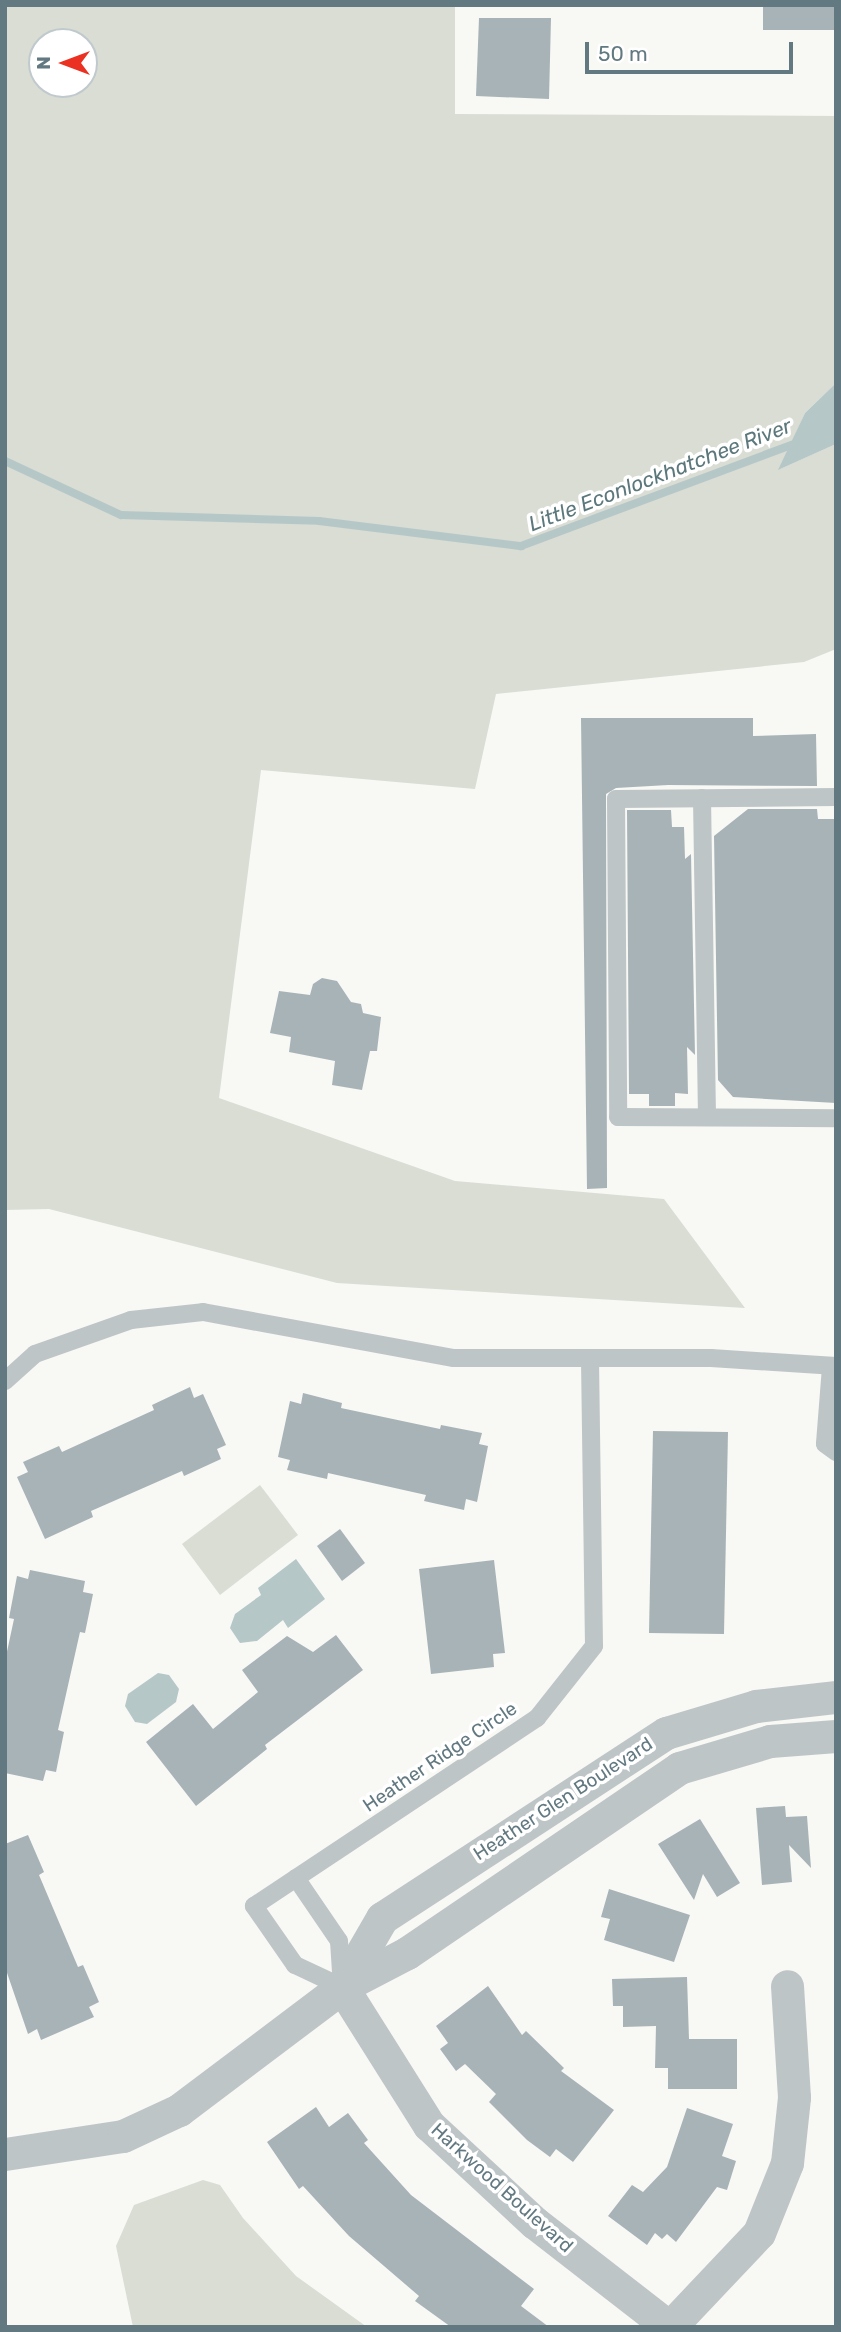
<!DOCTYPE html>
<style>
body{margin:0}
#map{position:relative;width:841px;height:2332px;overflow:hidden;background:#f8f8f5;font-family:Rubik,sans-serif}
div>[style]{position:absolute}
.green>*{inset:0;background:#d9ddd4}
.water>*{inset:0;background:#b6c7c8}
.stream>*{height:8px;margin:-4px;padding:0 4px;transform-origin:4px;border-radius:4px;background:#b6c7c8}
.building>*{inset:0;background:#a8b3b7}
.service>*{height:18px;margin:-9px;padding:0 9px;transform-origin:9px;border-radius:9px;background:#bec5c7}
.minor>*{height:33px;margin:-16.5px;padding:0 16.5px;transform-origin:16.5px;border-radius:16.5px;background:#bec5c7}
span{translate:-50% -50%;white-space:nowrap;text-align:center;line-height:1.15;-webkit-text-stroke:7px #fff;paint-order:stroke}
.street-label{font-size:19px;color:#627981}
.water-label{font-size:21px;color:#5c787c;font-style:italic}
.frame{position:absolute;inset:0;border:7px solid #627981;pointer-events:none}
.north{position:absolute;left:28px;top:28px;width:70px;height:70px;box-sizing:border-box;background:#fff;border:2px solid #c0c9cd;border-radius:50%;rotate:270deg;font-size:19px;font-weight:700;line-height:28px;text-align:center;color:#627981}
.north::after{content:'';display:block;margin:auto;width:24px;height:32px;background:#eb3122;clip-path:polygon(50% 0,100% 100%,50% 72%,0 100%)}
.scale{position:absolute;left:585px;top:42px;width:208px;height:32px;box-sizing:border-box;border:4px solid #627981;border-top:0;padding-left:9px;font-size:21px;line-height:24px;white-space:nowrap;color:#627981;-webkit-text-stroke:5px #fff;paint-order:stroke}
</style>
<div id="map">
<div class="green">
<div style="clip-path:polygon(evenodd,5px 5px,455px 5px,455px 114px,836px 116px,836px 383px,805px 413px,780px 469px,836px 444px,836px 649px,804px 662px,496px 694px,475px 789px,261px 770px,219px 1098px,455px 1181px,664px 1199px,745px 1308px,337px 1283px,49px 1209px,5px 1210px,5px 5px,42px 42px,84px 42px,84px 84px,42px 84px,42px 42px)"></div>
<div style="clip-path:polygon(260px 1485px,298px 1535px,220px 1595px,182px 1544px)"></div>
<div style="clip-path:polygon(203px 2180px,220px 2185px,243px 2218px,296px 2276px,367px 2327px,133px 2327px,116px 2246px,134px 2205px)"></div>
</div>
<div class="water">
<div style="clip-path:polygon(836px 383px,836px 444px,778px 470px,805px 413px)"></div>
<div style="clip-path:polygon(296px 1559px,325px 1599px,288px 1628px,283px 1620px,257px 1641px,240px 1643px,230px 1628px,235px 1614px,261px 1595px,258px 1588px)"></div>
<div style="clip-path:polygon(158px 1673px,169px 1675px,179px 1689px,176px 1702px,147px 1724px,135px 1722px,125px 1706px,128px 1694px)"></div>
</div>
<div class="stream">
<div style="left:5px;top:461px;width:128px;rotate:25deg"></div>
<div style="left:121px;top:515px;width:198px;rotate:1.7deg"></div>
<div style="left:319px;top:521px;width:204px;rotate:7.1deg"></div>
<div style="left:521px;top:546px;width:295px;rotate:-20.5deg"></div>
</div>
<div class="building">
<div style="clip-path:polygon(763px 5px,836px 5px,836px 30px,763px 30px)"></div>
<div style="clip-path:polygon(479px 18px,551px 18px,549px 99px,476px 96px)"></div>
<div style="clip-path:polygon(581px 718px,753px 718px,753px 736px,816px 734px,817px 786px,668px 785px,616px 788px,606px 794px,607px 1188px,587px 1189px)"></div>
<div style="clip-path:polygon(748px 809px,817px 809px,818px 819px,836px 819px,836px 1103px,733px 1097px,718px 1080px,714px 836px)"></div>
<div style="clip-path:polygon(627px 810px,671px 810px,672px 827px,684px 827px,685px 859px,691px 854px,695px 1055px,687px 1047px,688px 1094px,675px 1093px,675px 1106px,649px 1106px,649px 1094px,629px 1094px)"></div>
<div style="clip-path:polygon(322px 978px,337px 981px,351px 1002px,361px 1004px,363px 1013px,381px 1017px,377px 1051px,370px 1051px,362px 1090px,332px 1085px,335px 1061px,289px 1052px,291px 1037px,270px 1033px,279px 991px,310px 995px,313px 984px)"></div>
<div style="clip-path:polygon(190px 1387px,194px 1398px,203px 1394px,226px 1445px,217px 1449px,221px 1459px,184px 1476px,182px 1471px,91px 1511px,93px 1517px,45px 1539px,17px 1477px,28px 1472px,23px 1462px,59px 1446px,62px 1452px,154px 1410px,152px 1405px)"></div>
<div style="clip-path:polygon(303px 1393px,342px 1403px,341px 1408px,440px 1429px,441px 1425px,482px 1433px,479px 1444px,488px 1446px,477px 1502px,466px 1499px,464px 1510px,424px 1501px,426px 1495px,328px 1473px,327px 1479px,287px 1470px,290px 1460px,278px 1457px,290px 1401px,301px 1404px)"></div>
<div style="clip-path:polygon(653px 1431px,728px 1432px,724px 1634px,649px 1633px)"></div>
<div style="clip-path:polygon(340px 1529px,365px 1563px,342px 1581px,317px 1546px)"></div>
<div style="clip-path:polygon(494px 1560px,505px 1653px,493px 1654px,494px 1667px,431px 1674px,419px 1569px)"></div>
<div style="clip-path:polygon(30px 1570px,85px 1581px,83px 1592px,93px 1594px,85px 1633px,80px 1632px,58px 1730px,64px 1732px,56px 1772px,46px 1770px,43px 1781px,5px 1773px,5px 1661px,14px 1619px,9px 1618px,17px 1576px,28px 1579px)"></div>
<div style="clip-path:polygon(336px 1635px,363px 1670px,265px 1745px,267px 1749px,196px 1806px,146px 1742px,193px 1704px,213px 1729px,258px 1692px,242px 1670px,287px 1636px,313px 1652px)"></div>
<div style="clip-path:polygon(785px 1806px,786px 1817px,807px 1816px,811px 1868px,789px 1845px,792px 1882px,762px 1885px,756px 1808px)"></div>
<div style="clip-path:polygon(700px 1819px,740px 1883px,717px 1897px,703px 1874px,694px 1900px,658px 1844px)"></div>
<div style="clip-path:polygon(28px 1835px,44px 1872px,39px 1875px,78px 1967px,83px 1965px,99px 2002px,89px 2007px,94px 2017px,41px 2040px,37px 2029px,28px 2034px,5px 1967px,5px 1844px)"></div>
<div style="clip-path:polygon(609px 1889px,690px 1915px,674px 1962px,604px 1940px,610px 1919px,601px 1917px)"></div>
<div style="clip-path:polygon(687px 1977px,689px 2039px,737px 2039px,737px 2089px,668px 2089px,668px 2068px,655px 2068px,656px 2026px,623px 2027px,623px 2006px,613px 2006px,612px 1979px)"></div>
<div style="clip-path:polygon(488px 1986px,522px 2035px,526px 2031px,564px 2068px,561px 2071px,614px 2110px,573px 2162px,556px 2149px,550px 2157px,527px 2140px,489px 2102px,496px 2094px,465px 2064px,456px 2071px,440px 2049px,448px 2043px,436px 2026px)"></div>
<div style="clip-path:polygon(316px 2107px,329px 2127px,348px 2113px,368px 2140px,364px 2143px,411px 2195px,534px 2289px,521px 2306px,549px 2327px,451px 2327px,415px 2301px,419px 2296px,349px 2236px,303px 2186px,299px 2189px,267px 2142px)"></div>
<div style="clip-path:polygon(687px 2108px,733px 2124px,722px 2156px,736px 2161px,727px 2190px,717px 2187px,676px 2242px,667px 2234px,662px 2239px,655px 2233px,647px 2245px,608px 2216px,632px 2185px,643px 2192px,667px 2167px)"></div>
</div>
<div class="service">
<div style="left:836px;top:797px;width:220px;rotate:179.5deg"></div>
<div style="left:616px;top:799px;width:318px;rotate:89.6deg"></div>
<div style="left:618px;top:1117px;width:218px;rotate:0.3deg"></div>
<div style="left:702px;top:798px;width:319px;rotate:89.1deg"></div>
<div style="left:831px;top:1367px;width:77px;rotate:94.5deg"></div>
<div style="left:825px;top:1444px;width:14px;rotate:36deg"></div>
<div style="left:5px;top:1381px;width:40px;rotate:-42deg"></div>
<div style="left:35px;top:1354px;width:102px;rotate:-19.5deg"></div>
<div style="left:131px;top:1320px;width:72px;rotate:-6.3deg"></div>
<div style="left:203px;top:1312px;width:255px;rotate:10.4deg"></div>
<div style="left:454px;top:1358px;width:257px"></div>
<div style="left:711px;top:1358px;width:125px;rotate:3.7deg"></div>
<div style="left:296px;top:1878px;width:76px;rotate:55.7deg"></div>
<div style="left:339px;top:1941px;width:46px;rotate:86.3deg"></div>
<div style="left:342px;top:1987px;width:52px;rotate:-154.9deg"></div>
<div style="left:295px;top:1965px;width:72px;rotate:-124.8deg"></div>
<div style="left:254px;top:1906px;width:340px;rotate:-33.6deg"></div>
<div style="left:537px;top:1718px;width:92px;rotate:-51.6deg"></div>
<div style="left:594px;top:1646px;width:287px;rotate:-90.8deg"></div>
</div>
<div class="minor">
<div style="left:342px;top:1987px;width:80px;rotate:-59.9deg"></div>
<div style="left:382px;top:1918px;width:339px;rotate:-33.1deg"></div>
<div style="left:666px;top:1733px;width:94px;rotate:-16.7deg"></div>
<div style="left:756px;top:1706px;width:81px;rotate:-6.4deg"></div>
<div style="left:342px;top:1987px;width:163px;rotate:57.8deg"></div>
<div style="left:429px;top:2125px;width:144px;rotate:42.8deg"></div>
<div style="left:535px;top:2223px;width:170px;rotate:37.8deg"></div>
<div style="left:5px;top:2154px;width:119px;rotate:-8.7deg"></div>
<div style="left:123px;top:2136px;width:62px;rotate:-24.9deg"></div>
<div style="left:179px;top:2110px;width:204px;rotate:-37deg"></div>
<div style="left:342px;top:1987px;width:73px;rotate:-27.6deg"></div>
<div style="left:407px;top:1953px;width:329px;rotate:-34.2deg"></div>
<div style="left:679px;top:1768px;width:95px;rotate:-16.5deg"></div>
<div style="left:770px;top:1741px;width:66px;rotate:-4.3deg"></div>
<div style="left:670px;top:2327px;width:129px;rotate:-46.6deg"></div>
<div style="left:759px;top:2233px;width:75px;rotate:-68.2deg"></div>
<div style="left:787px;top:2163px;width:66px;rotate:-83.9deg"></div>
<div style="left:794px;top:2097px;width:111px;rotate:-93.6deg"></div>
</div>
<div class="street-label">
<span style="left:440px;top:1757px;rotate:-34deg">Heather Ridge Circle</span>
<span style="left:563px;top:1799px;rotate:-33deg">Heather Glen Boulevard</span>
<span style="left:502px;top:2188px;rotate:42deg">Harkwood Boulevard</span>
</div>
<div class="water-label">
<span style="left:660px;top:475px;rotate:-21deg">Little Econlockhatchee River</span>
</div>
<div class="frame"></div>
<div class="north">N</div>
<div class="scale">50 m</div>
</div>
